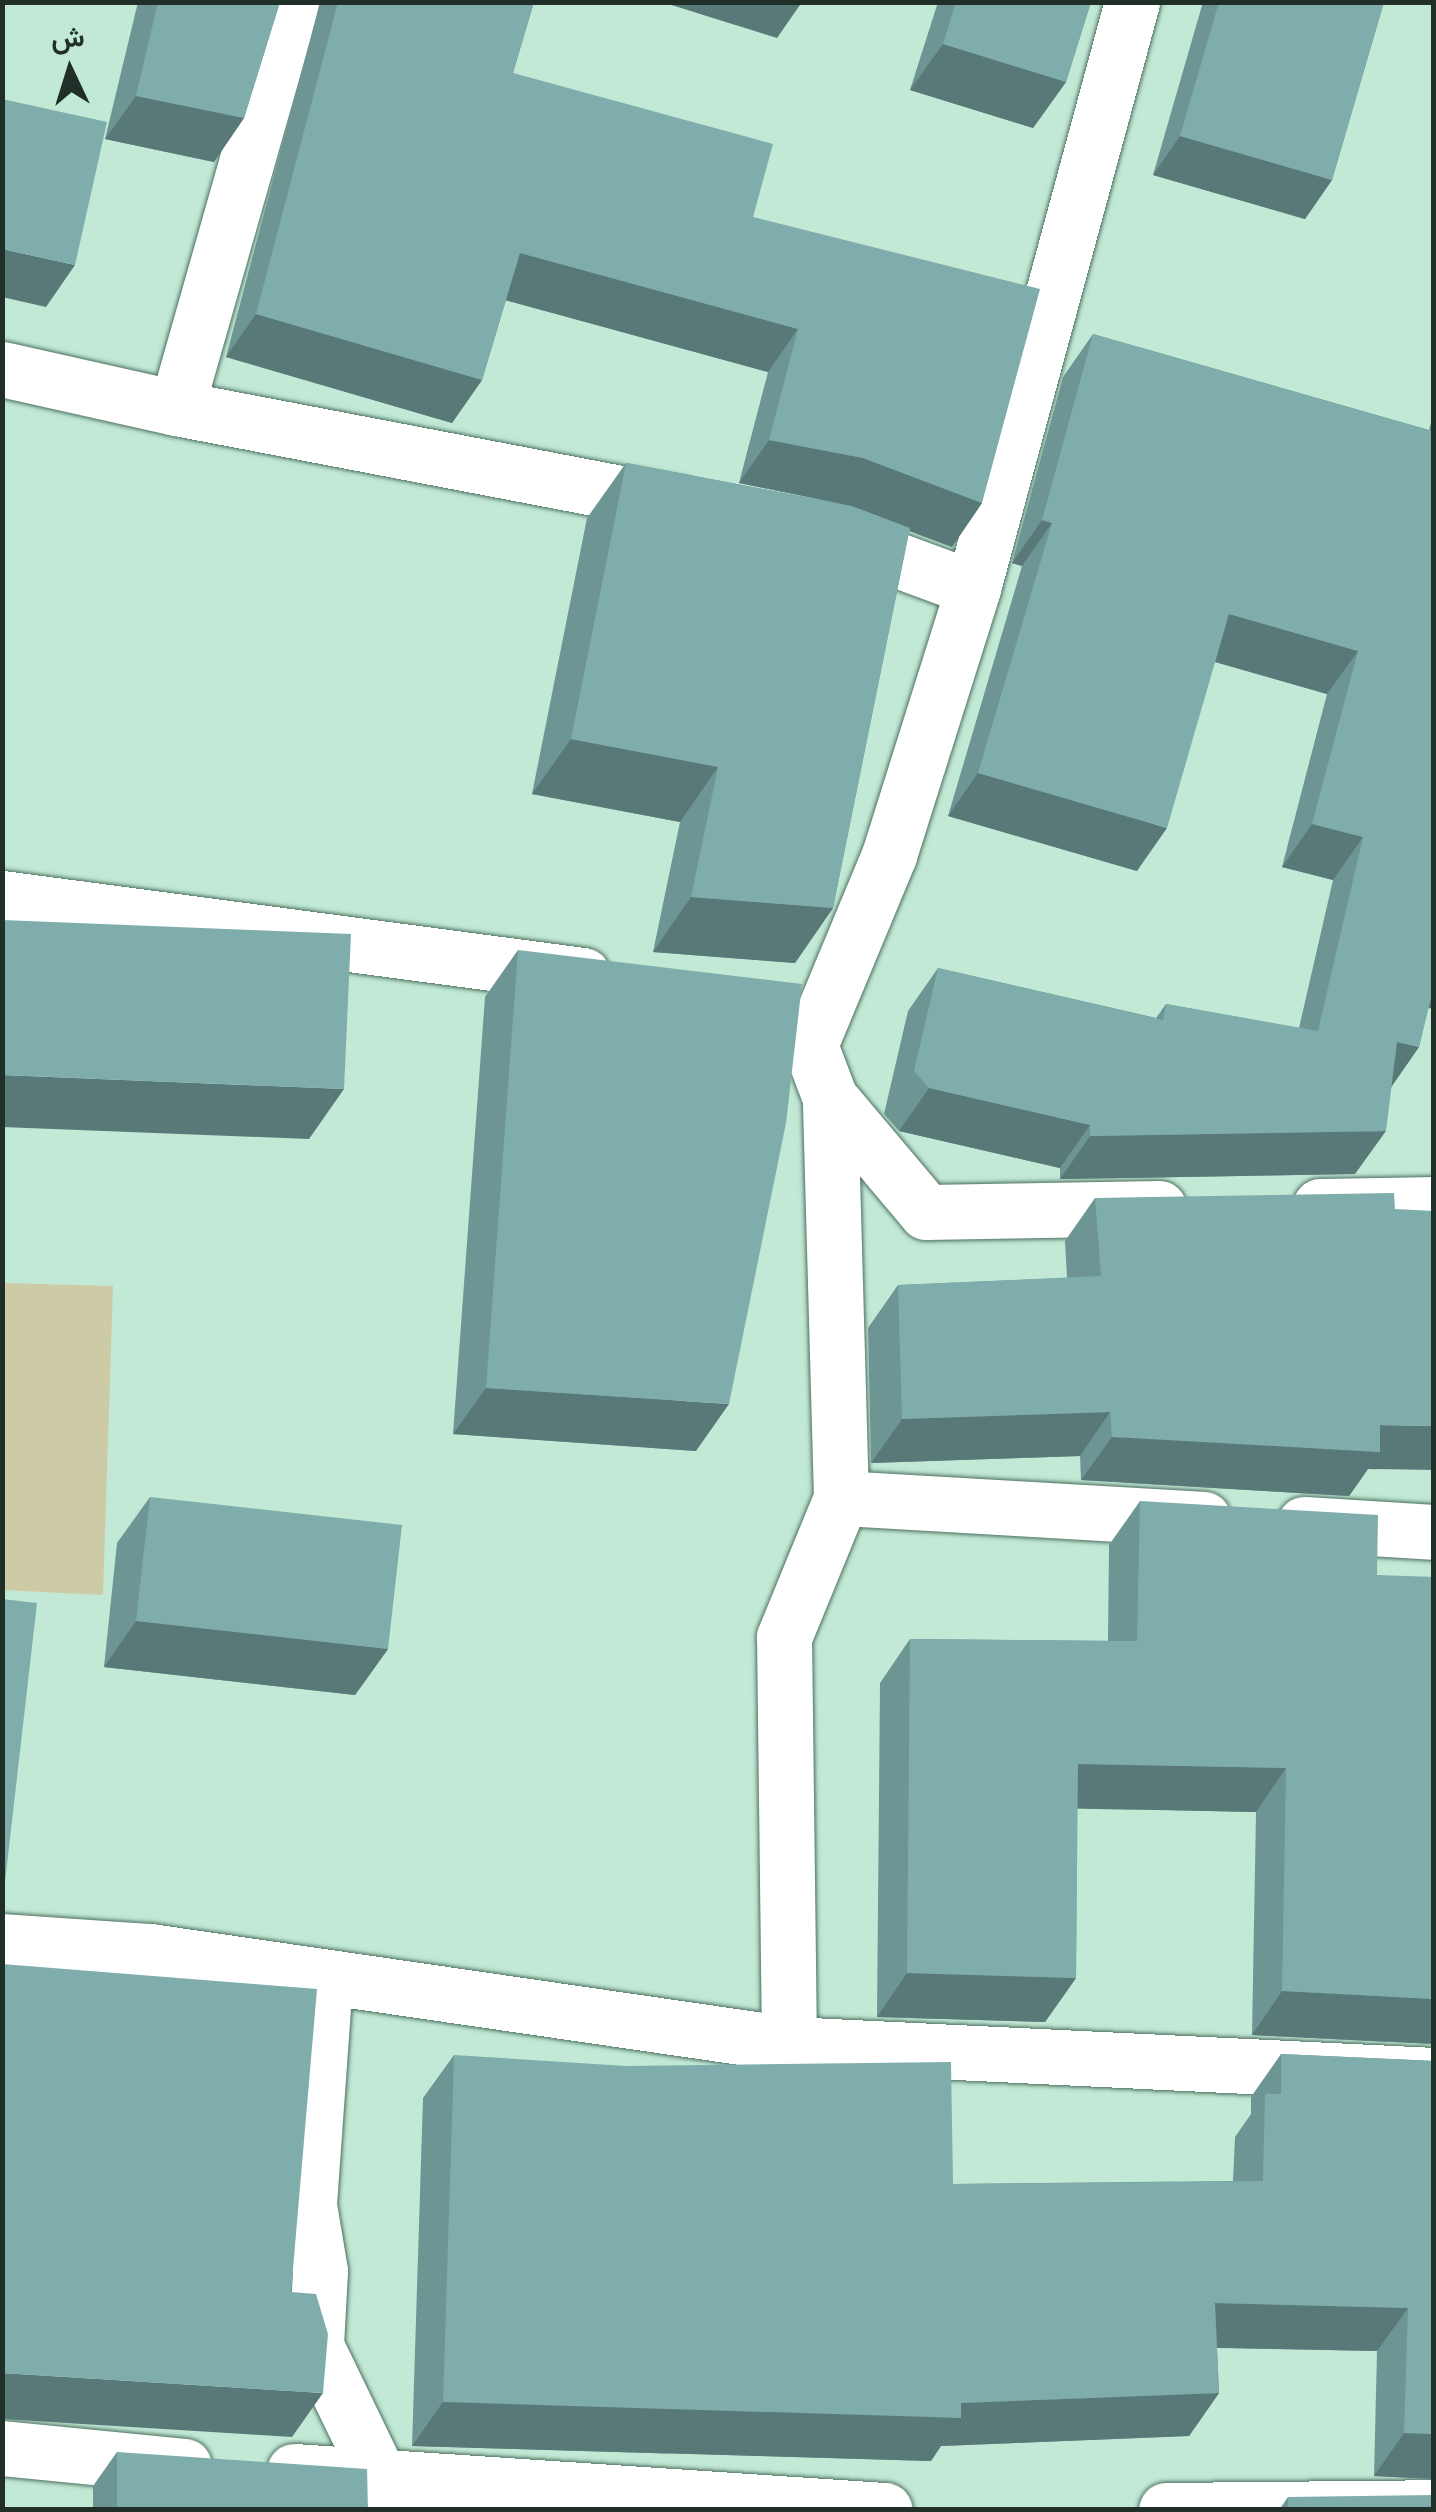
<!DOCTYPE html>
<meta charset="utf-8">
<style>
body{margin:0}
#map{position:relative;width:1436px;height:2512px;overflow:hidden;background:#c2e9d6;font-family:Overpass,Vazirmatn,sans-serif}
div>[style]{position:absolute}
.green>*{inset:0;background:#cdcaa6}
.roads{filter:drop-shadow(0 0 2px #4c705f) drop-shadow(0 0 2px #4c705f)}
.minor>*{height:55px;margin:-27.5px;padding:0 27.5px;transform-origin:27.5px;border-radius:27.5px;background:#fff}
.wall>*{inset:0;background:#6d9594}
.shaded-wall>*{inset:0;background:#597978}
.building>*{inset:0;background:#7fadac}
span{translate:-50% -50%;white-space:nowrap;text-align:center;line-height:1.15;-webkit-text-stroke:8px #c2e9d6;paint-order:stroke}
.frame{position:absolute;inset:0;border:5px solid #203028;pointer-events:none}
.north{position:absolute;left:20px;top:20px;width:100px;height:100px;-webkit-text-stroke:8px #c2e9d6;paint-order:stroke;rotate:356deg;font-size:28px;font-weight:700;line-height:40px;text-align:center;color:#203028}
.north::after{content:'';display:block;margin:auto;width:35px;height:45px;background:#203028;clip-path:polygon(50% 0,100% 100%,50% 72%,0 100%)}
</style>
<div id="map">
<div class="green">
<div style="clip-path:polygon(3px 1283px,113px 1286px,103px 1595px,3px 1590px)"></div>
</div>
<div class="roads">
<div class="minor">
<div style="left:292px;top:2px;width:422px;rotate:105.9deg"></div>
<div style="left:176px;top:408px;width:511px;rotate:10.83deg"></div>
<div style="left:2px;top:369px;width:178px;rotate:12.6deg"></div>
<div style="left:835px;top:537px;width:147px;rotate:20.3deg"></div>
<div style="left:2px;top:898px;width:586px;rotate:7.55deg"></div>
<div style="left:830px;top:1098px;width:149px;rotate:49.9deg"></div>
<div style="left:926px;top:1212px;width:233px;rotate:-1deg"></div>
<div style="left:1320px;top:1206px;width:114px;rotate:-1deg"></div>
<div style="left:841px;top:1498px;width:363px;rotate:3.3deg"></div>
<div style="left:1304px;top:1524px;width:130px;rotate:3.5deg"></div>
<div style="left:2px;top:1941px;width:148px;rotate:3.9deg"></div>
<div style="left:150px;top:1951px;width:646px;rotate:8.28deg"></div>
<div style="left:789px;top:2044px;width:407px;rotate:-90.7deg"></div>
<div style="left:784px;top:1637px;width:150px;rotate:-67.7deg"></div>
<div style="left:841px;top:1498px;width:400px;rotate:-91.6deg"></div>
<div style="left:830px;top:1098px;width:57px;rotate:-110.7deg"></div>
<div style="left:810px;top:1045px;width:206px;rotate:-67.4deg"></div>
<div style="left:889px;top:855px;width:280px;rotate:-72.5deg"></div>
<div style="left:973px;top:588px;width:607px;rotate:-74.82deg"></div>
<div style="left:325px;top:1980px;width:226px;rotate:94.1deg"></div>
<div style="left:309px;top:2205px;width:67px;rotate:80.5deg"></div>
<div style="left:320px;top:2271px;width:75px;rotate:93.1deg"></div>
<div style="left:316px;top:2346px;width:142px;rotate:64.2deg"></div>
<div style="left:378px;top:2474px;width:32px;rotate:85deg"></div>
<div style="left:789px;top:2044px;width:646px;rotate:2.75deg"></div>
<div style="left:2px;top:2448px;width:183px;rotate:5.6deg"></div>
<div style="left:294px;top:2471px;width:592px;rotate:3.78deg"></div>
<div style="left:1166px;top:2510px;width:268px;rotate:-0.6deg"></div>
</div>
</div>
<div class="wall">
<div style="clip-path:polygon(138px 2px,280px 2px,244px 118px,214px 162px,105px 139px)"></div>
<div style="clip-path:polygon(320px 2px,534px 2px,513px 73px,753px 217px,982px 503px,952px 547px,909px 531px,833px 908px,795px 963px,653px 952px,680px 822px,532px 794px,587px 518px,626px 463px,837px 503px,739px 483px,768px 372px,506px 300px,482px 380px,452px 423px,226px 357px)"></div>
<div style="clip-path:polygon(938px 2px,1091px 2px,1066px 82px,1033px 128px,910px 90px)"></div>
<div style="clip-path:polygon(1203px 2px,1384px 2px,1332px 180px,1305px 219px,1153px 175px)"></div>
<div style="clip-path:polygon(1093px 334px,1429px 430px,1434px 411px,1434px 1009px,1428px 1008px,1419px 1047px,1392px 1086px,1355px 1174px,1060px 1179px,1060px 1168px,899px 1131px,884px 1114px,908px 1011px,938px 968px,1156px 1018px,1166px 1004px,1299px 1028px,1333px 880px,1282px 867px,1327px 694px,1215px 662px,1137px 871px,948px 816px,1022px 566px,1012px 563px,1063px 377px)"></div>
<div style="clip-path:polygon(518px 950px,696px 1451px,453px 1434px,485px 997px)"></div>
<div style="clip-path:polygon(1095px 1198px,1368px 1469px,1349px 1496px,1081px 1480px,1080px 1456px,871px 1463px,868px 1328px,898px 1285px,1067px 1278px,1065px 1241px)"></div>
<div style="clip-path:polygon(150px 1497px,388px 1649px,355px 1695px,104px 1667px,117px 1543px)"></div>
<div style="clip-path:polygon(1140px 1501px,1377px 1575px,1434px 2044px,1252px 2035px,1256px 1812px,1077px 1808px,1076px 1978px,1045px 2022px,877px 2017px,880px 1683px,910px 1639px,1108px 1641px,1109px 1545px)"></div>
<div style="clip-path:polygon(1281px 2054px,1434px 2061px,1434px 2479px,1374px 2476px,1377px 2351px,1217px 2348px,1219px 2393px,1189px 2436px,941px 2446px,931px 2461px,412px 2446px,423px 2098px,454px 2055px,953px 2184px,1233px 2181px,1235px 2137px,1251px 2114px,1251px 2097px)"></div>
<div style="clip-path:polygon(117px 2452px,368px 2510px,93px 2510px,93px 2486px)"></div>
<div style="clip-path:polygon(1288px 2497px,1434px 2510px,1279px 2510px)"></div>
</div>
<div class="shaded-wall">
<div style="clip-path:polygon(662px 2px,802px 2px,777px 38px)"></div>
<div style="clip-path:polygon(943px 44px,1066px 82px,1033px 128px,910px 90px)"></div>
<div style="clip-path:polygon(136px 96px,244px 118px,214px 162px,105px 139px)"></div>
<div style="clip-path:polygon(1180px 136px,1332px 180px,1305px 219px,1153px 175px)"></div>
<div style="clip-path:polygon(2px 249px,75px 265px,46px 307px,2px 297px)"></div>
<div style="clip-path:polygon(520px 253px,798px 329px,768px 372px,490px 296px)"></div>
<div style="clip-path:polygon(256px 314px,482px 380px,452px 423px,226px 357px)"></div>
<div style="clip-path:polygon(769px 440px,863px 458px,982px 503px,952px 547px,833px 502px,739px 483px)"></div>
<div style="clip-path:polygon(1042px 520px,1052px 523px,1022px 566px,1012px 563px)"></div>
<div style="clip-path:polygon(1229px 614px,1358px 651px,1327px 694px,1198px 657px)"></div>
<div style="clip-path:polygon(571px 739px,718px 767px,680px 822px,532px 794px)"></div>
<div style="clip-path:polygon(978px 773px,1167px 828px,1137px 871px,948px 816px)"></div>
<div style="clip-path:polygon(1312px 824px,1363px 837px,1333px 880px,1282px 867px)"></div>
<div style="clip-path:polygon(691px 897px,833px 908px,795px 963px,653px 952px)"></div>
<div style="clip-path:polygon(1434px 969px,1434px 1009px,1410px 1003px)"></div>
<div style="clip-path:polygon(1397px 1042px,1419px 1047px,1389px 1090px)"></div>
<div style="clip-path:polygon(2px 1075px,344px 1089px,309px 1139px,2px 1127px)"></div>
<div style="clip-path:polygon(929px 1088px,1090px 1125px,1060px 1168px,899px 1131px)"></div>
<div style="clip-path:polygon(1386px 1131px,1355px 1174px,1060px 1179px,1090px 1136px)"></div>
<div style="clip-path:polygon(486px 1388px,729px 1404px,696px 1451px,453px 1434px)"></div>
<div style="clip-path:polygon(1110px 1412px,1080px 1456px,871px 1463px,902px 1419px)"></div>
<div style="clip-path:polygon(1380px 1425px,1434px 1426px,1434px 1470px,1368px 1469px,1349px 1496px,1081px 1480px,1112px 1437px)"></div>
<div style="clip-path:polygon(136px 1621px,388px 1649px,355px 1695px,104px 1667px)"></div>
<div style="clip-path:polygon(1078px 1764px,1286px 1768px,1256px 1812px,1047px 1808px)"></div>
<div style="clip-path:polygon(907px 1973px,1076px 1978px,1045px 2022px,877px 2017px)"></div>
<div style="clip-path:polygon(1282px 1991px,1434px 1999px,1434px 2044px,1252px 2035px)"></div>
<div style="clip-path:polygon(1215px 2303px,1408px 2308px,1377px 2351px,1185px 2347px)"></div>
<div style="clip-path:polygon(2px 2373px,323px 2393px,292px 2437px,2px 2419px)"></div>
<div style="clip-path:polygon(1219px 2393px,1189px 2436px,941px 2446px,931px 2461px,412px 2446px,443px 2402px,961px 2403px)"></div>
<div style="clip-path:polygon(1404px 2433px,1434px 2434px,1434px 2479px,1374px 2476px)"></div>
</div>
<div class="building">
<div style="clip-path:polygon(158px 2px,280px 2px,244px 118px,136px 96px)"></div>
<div style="clip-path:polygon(338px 2px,534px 2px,513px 73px,773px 144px,753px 217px,1040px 289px,982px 503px,863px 458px,769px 440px,798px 329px,520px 253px,482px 380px,256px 314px)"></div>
<div style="clip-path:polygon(956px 2px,1091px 2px,1066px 82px,943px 44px)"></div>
<div style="clip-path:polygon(1219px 2px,1384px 2px,1332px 180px,1180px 136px)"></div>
<div style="clip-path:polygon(2px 99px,107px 122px,75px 265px,2px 249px)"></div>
<div style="clip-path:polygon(1093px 334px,1434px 432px,1434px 986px,1419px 1047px,1397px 1042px,1386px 1131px,1090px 1136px,1090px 1125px,929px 1088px,914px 1071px,938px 968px,1163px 1020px,1166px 1004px,1318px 1031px,1363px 837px,1312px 824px,1358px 651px,1229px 614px,1167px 828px,978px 773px,1052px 523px,1042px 520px)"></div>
<div style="clip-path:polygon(626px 463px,852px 506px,910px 528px,833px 908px,691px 897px,718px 767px,571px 739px)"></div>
<div style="clip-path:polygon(2px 920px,351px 934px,344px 1089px,2px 1075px)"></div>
<div style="clip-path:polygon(518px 950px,802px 984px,786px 1123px,729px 1404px,486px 1388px)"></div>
<div style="clip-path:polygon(1394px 1193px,1395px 1209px,1434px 1211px,1434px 1426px,1380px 1425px,1380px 1452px,1112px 1437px,1110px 1412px,902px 1419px,898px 1285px,1101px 1276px,1095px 1198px)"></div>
<div style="clip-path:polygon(150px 1497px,402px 1525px,388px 1649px,136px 1621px)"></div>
<div style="clip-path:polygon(1140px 1501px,1378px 1515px,1377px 1575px,1434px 1577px,1434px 1999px,1282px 1991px,1286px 1768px,1078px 1764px,1076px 1978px,907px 1973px,910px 1639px,1137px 1641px)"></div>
<div style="clip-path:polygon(2px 1599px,37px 1603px,2px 1908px)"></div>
<div style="clip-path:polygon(2px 1964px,317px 1989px,291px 2292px,316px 2294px,328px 2334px,323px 2393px,2px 2373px)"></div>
<div style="clip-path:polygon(1281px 2054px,1434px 2061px,1434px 2434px,1404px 2433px,1408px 2308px,1215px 2303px,1219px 2393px,961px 2403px,961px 2418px,443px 2402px,454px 2055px,626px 2066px,951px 2062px,953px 2184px,1263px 2181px,1265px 2094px,1281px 2094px)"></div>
<div style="clip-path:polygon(117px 2452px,367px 2469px,368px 2510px,117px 2510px)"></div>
<div style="clip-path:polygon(1434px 2495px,1434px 2510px,1288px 2510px,1288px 2497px)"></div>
</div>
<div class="frame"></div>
<div class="north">ش</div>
</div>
